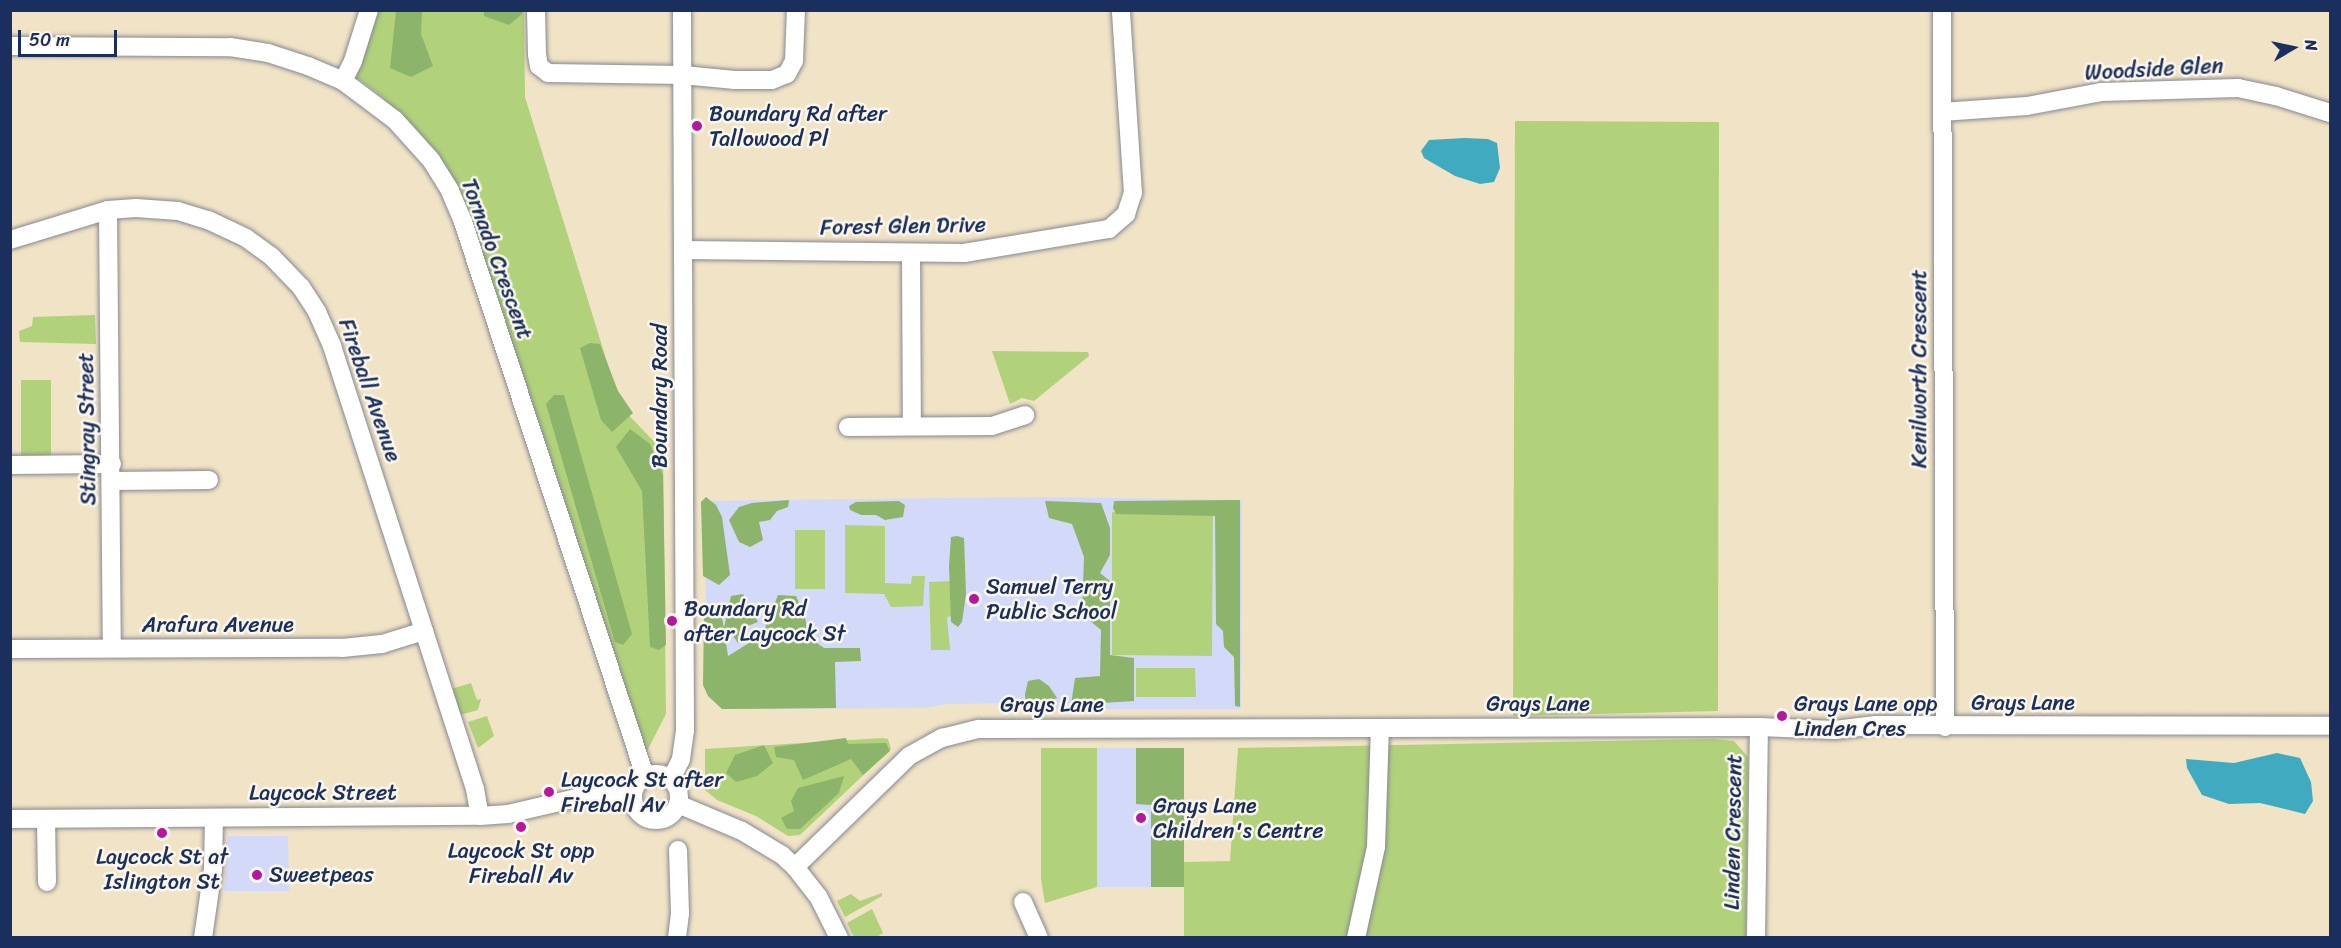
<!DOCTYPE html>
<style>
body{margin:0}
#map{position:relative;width:2341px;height:948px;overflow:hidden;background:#f1e3c6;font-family:Sriracha,sans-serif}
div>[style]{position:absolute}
.built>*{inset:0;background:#d3d9f9}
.green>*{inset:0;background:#b1d27a}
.forest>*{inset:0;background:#8cb46a}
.water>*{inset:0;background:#40aac0}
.roads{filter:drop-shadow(0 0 2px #868992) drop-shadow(0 0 2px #868992)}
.minor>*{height:18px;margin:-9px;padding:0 9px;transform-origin:9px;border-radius:9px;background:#fff}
.minor>.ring{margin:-9px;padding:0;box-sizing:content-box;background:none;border:18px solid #fff;border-radius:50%}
.dots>*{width:16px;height:16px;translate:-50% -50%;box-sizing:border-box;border:3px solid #fbf7ec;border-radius:50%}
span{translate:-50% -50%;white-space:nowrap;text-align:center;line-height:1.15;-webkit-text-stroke:5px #fbf7ec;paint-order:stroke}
.street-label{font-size:22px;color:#1b2f5e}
.poi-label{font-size:22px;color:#1b2f5e}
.left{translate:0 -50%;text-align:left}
.frame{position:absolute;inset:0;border:12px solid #1b2f5e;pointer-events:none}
.north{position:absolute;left:2263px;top:18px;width:60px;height:60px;-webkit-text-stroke:4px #fbf7ec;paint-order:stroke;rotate:81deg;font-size:16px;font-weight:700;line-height:24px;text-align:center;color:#1b2f5e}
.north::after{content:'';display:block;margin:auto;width:21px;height:27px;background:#1b2f5e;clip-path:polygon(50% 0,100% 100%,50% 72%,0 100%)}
.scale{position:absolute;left:18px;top:30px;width:99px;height:27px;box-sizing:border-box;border:3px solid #1b2f5e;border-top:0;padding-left:8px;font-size:18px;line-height:21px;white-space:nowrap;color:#1b2f5e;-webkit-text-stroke:4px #fbf7ec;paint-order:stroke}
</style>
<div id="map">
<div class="built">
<div style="clip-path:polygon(1048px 497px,1242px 500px,1241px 709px,1038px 709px,1022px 703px,948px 704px,923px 708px,722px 709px,708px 696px,704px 501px)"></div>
<div style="clip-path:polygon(1097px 748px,1184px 748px,1184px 887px,1097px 887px)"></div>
<div style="clip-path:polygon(228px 836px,288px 836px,289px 891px,224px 891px)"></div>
</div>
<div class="green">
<div style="clip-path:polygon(375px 11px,524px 11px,525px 97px,621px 407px,663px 451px,666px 714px,645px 755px,458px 186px,441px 159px,420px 133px,381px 96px,352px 74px)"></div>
<div style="clip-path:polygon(1515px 121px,1719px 122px,1718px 711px,1513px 716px)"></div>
<div style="clip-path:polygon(95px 315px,96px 344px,20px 342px,19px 331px,32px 326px,33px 317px)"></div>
<div style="clip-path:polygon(992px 351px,1088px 352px,1089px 356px,1034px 401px,1022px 398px,1010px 404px)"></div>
<div style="clip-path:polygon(21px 380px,51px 380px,51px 456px,21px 456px)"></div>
<div style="clip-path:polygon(1112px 512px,1213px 513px,1212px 656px,1112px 655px)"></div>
<div style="clip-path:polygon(845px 525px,885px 526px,885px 583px,911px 584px,912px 576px,925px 576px,923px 606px,891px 607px,884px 594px,845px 593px)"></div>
<div style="clip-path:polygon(795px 530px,825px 530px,825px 589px,795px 589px)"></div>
<div style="clip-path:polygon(951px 581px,952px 616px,947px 617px,950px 650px,931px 650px,929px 582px)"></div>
<div style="clip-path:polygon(1136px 668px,1195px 668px,1196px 697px,1136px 697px)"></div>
<div style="clip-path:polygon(471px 683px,477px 700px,481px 699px,478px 710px,460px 715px,451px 689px)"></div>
<div style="clip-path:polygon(487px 716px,494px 736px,478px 748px,468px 722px)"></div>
<div style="clip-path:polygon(883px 738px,888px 739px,891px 749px,800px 835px,788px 836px,756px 816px,717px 800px,705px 790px,705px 749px)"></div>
<div style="clip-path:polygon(1714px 739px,1734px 741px,1748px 757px,1746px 937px,1184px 938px,1184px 862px,1230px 861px,1238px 748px)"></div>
<div style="clip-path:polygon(1041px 748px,1097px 748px,1097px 887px,1045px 903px,1041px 879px)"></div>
<div style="clip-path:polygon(882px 893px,882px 896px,845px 917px,837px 901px,851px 894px,860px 901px)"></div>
<div style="clip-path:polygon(872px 909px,883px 933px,877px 937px,854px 937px,847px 923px)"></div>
</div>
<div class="forest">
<div style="clip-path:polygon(396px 11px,422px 11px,421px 34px,433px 66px,411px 77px,390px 68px)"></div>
<div style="clip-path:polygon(484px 11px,522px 11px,522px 14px,509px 25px,484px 16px)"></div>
<div style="clip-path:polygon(590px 343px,600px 344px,618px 391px,633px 413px,612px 432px,601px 420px,580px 348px)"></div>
<div style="clip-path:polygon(554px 395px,564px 395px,632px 634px,623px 645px,615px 642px,546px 404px)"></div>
<div style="clip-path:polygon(630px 429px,650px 444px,663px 475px,666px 645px,659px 650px,650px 647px,642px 491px,616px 447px)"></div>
<div style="clip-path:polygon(706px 497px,716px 505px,722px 517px,730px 575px,719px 585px,703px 576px,701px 502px)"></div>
<div style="clip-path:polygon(789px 500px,788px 507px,777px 511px,770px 520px,759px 522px,763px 540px,750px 547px,739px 542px,729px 520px,739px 507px,752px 503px)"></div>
<div style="clip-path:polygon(1240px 500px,1240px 707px,1235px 706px,1234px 657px,1224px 647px,1223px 631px,1216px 624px,1215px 516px,1116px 514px,1113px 508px,1114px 501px)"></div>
<div style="clip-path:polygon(899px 501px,905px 505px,903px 517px,885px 520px,876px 515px,861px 515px,850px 510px,849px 506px,856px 502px)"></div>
<div style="clip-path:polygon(1045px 501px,1101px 503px,1110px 528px,1110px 555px,1100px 573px,1110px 581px,1110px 655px,1134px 658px,1134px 701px,1071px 705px,1075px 678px,1100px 676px,1101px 630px,1082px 614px,1084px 557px,1072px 524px,1049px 518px)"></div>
<div style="clip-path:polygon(957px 536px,964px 538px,966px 594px,962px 622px,958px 627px,951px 622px,949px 566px,951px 537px)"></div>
<div style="clip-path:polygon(743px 594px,758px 622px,745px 627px,738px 643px,731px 633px,724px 630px,728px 656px,762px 635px,778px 595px,796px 596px,806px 621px,807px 636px,824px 648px,860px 648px,861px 661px,835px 662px,836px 708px,722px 709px,708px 696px,703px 685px,704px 610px,720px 608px,724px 628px,731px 596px)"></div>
<div style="clip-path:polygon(1039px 679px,1049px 686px,1057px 698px,1039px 706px,1026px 707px,1025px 694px,1028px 681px)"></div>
<div style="clip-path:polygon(846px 738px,848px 744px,886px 743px,890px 751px,863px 775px,851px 759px,803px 780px,794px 760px,776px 757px,774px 747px)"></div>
<div style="clip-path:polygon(764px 745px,773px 763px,757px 776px,736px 782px,726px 773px,735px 755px)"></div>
<div style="clip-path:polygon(1136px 748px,1184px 748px,1184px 887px,1151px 887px,1151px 805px,1136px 804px)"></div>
<div style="clip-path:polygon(844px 776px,839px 793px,800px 829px,787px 829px,781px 818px,794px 811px,791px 801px,798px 788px)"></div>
</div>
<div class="water">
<div style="clip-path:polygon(1465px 138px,1488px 139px,1497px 143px,1500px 168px,1494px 182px,1480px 184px,1455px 176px,1424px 158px,1421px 151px,1429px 140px)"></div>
<div style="clip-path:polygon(2277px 753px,2300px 758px,2311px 782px,2313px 801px,2305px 814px,2260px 803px,2229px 804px,2202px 795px,2187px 768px,2186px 759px,2234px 763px)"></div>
</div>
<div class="roads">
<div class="minor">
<div style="left:536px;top:10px;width:44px;rotate:88.7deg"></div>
<div style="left:537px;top:54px;width:12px;rotate:81deg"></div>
<div style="left:539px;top:66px;width:11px;rotate:38deg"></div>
<div style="left:548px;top:73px;width:135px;rotate:0.8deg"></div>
<div style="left:683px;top:75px;width:52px;rotate:5.5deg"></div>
<div style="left:735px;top:80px;width:37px"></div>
<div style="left:772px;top:80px;width:16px;rotate:-22deg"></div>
<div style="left:787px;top:74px;width:15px;rotate:-62deg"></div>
<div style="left:794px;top:61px;width:51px;rotate:-87.8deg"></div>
<div style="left:1942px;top:10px;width:717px;rotate:89.76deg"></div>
<div style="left:10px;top:46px;width:220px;rotate:0.3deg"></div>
<div style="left:230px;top:47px;width:38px;rotate:9deg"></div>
<div style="left:268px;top:53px;width:42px;rotate:18deg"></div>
<div style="left:308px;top:66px;width:38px;rotate:23deg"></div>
<div style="left:343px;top:81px;width:65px;rotate:36.9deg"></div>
<div style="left:395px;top:120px;width:54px;rotate:48deg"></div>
<div style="left:431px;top:160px;width:36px;rotate:58deg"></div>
<div style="left:450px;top:191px;width:34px;rotate:67deg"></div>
<div style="left:463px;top:222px;width:583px;rotate:71.81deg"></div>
<div style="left:343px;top:81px;width:22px;rotate:-63deg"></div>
<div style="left:353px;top:61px;width:53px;rotate:-72.6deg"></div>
<div style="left:1942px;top:112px;width:85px;rotate:-4deg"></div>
<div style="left:2027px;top:106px;width:75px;rotate:-10.7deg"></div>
<div style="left:2101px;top:92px;width:137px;rotate:-1.7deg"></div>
<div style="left:2238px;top:88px;width:39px;rotate:12deg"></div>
<div style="left:2276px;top:96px;width:57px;rotate:17.5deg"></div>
<div style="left:108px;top:210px;width:438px;rotate:89.5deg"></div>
<div style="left:10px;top:240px;width:102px;rotate:-17deg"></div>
<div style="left:108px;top:210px;width:28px;rotate:-4deg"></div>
<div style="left:136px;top:208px;width:42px;rotate:4.1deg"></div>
<div style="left:178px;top:211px;width:31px;rotate:17deg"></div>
<div style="left:208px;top:220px;width:42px;rotate:25.3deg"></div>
<div style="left:246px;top:238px;width:32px;rotate:36deg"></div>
<div style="left:272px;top:257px;width:42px;rotate:46deg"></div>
<div style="left:301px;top:287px;width:30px;rotate:57deg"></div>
<div style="left:317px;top:312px;width:37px;rotate:66deg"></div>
<div style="left:332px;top:346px;width:466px;rotate:72.1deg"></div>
<div style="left:475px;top:789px;width:27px;rotate:80deg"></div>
<div style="left:684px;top:250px;width:280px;rotate:0.6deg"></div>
<div style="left:964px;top:253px;width:147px;rotate:-9.4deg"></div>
<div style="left:1109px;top:229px;width:23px;rotate:-41deg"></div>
<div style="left:1126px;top:214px;width:22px;rotate:-72deg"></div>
<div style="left:1133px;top:193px;width:183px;rotate:-93.8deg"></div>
<div style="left:911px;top:254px;width:172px;rotate:89.7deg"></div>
<div style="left:848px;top:427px;width:144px;rotate:-0.4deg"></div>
<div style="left:992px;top:426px;width:35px;rotate:-18deg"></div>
<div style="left:10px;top:465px;width:102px;rotate:-0.6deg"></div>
<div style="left:112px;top:481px;width:97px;rotate:-0.6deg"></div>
<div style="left:10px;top:649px;width:332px;rotate:-0.2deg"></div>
<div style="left:342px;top:648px;width:40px;rotate:-5.7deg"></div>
<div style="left:382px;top:644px;width:44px;rotate:-17.2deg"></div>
<div class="ring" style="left:633px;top:774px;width:28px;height:28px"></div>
<div style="left:671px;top:779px;width:22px;rotate:-63deg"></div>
<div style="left:681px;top:759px;width:29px;rotate:-82deg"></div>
<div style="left:685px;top:730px;width:720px;rotate:-90.24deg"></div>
<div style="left:678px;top:804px;width:69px;rotate:22.9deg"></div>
<div style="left:742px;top:831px;width:47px;rotate:31deg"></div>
<div style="left:782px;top:855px;width:18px;rotate:43deg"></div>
<div style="left:795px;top:867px;width:37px;rotate:52deg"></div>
<div style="left:818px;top:896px;width:47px;rotate:63.4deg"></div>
<div style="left:10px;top:819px;width:470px;rotate:-0.4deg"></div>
<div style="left:480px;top:816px;width:28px;rotate:-4deg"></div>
<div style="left:508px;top:814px;width:88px;rotate:-13.1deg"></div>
<div style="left:594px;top:794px;width:39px;rotate:-1deg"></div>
<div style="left:46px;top:819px;width:63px;rotate:89.1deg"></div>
<div style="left:795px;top:867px;width:159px;rotate:-44.2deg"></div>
<div style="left:909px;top:756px;width:38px;rotate:-29deg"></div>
<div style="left:942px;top:738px;width:38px;rotate:-14deg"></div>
<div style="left:979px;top:729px;width:780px;rotate:-0.15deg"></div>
<div style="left:1759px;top:727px;width:76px;rotate:2.3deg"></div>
<div style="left:1835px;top:730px;width:41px;rotate:-7deg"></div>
<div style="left:1876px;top:725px;width:454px;rotate:0.1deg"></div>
<div style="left:1023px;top:902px;width:39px;rotate:66deg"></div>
<div style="left:203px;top:938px;width:70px;rotate:-81.8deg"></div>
<div style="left:213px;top:869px;width:51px;rotate:-88.9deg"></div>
<div style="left:677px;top:938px;width:25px;rotate:-83deg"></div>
<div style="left:680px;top:913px;width:63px;rotate:-91.8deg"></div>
<div style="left:1356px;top:938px;width:93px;rotate:-77.6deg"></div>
<div style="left:1376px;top:847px;width:119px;rotate:-88.1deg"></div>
<div style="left:1756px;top:938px;width:211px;rotate:-89.2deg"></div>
</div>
</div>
<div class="dots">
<div style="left:697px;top:126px;background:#b5179e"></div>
<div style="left:974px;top:599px;background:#b5179e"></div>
<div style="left:672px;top:621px;background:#b5179e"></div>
<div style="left:1782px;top:716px;background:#b5179e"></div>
<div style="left:549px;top:792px;background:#b5179e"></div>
<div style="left:1141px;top:818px;background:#b5179e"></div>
<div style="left:521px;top:827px;background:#b5179e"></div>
<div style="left:162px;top:833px;background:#b5179e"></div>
<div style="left:257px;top:875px;background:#b5179e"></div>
</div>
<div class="street-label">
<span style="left:2154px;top:69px;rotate:-3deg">Woodside Glen</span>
<span style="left:903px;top:226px;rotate:-1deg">Forest Glen Drive</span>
<span style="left:497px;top:259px;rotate:70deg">Tornado Crescent</span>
<span style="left:1919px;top:369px;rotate:-90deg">Kenilworth Crescent</span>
<span style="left:370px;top:390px;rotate:71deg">Fireball Avenue</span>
<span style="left:660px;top:396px;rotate:-90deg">Boundary Road</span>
<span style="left:87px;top:429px;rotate:-91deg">Stingray Street</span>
<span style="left:218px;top:625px">Arafura Avenue</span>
<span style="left:2023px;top:703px">Grays Lane</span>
<span style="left:1538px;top:704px">Grays Lane</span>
<span style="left:1052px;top:705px">Grays Lane</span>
<span style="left:323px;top:793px">Laycock Street</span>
<span style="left:1733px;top:832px;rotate:-89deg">Linden Crescent</span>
</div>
<div class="poi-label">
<span class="left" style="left:709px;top:126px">Boundary Rd after<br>Tallowood Pl</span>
<span class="left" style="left:986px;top:599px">Samuel Terry<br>Public School</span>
<span class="left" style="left:684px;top:621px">Boundary Rd<br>after Laycock St</span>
<span class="left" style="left:1794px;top:716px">Grays Lane opp<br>Linden Cres</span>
<span class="left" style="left:561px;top:792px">Laycock St after<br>Fireball Av</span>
<span class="left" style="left:1153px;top:818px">Grays Lane<br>Children's Centre</span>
<span style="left:521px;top:863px">Laycock St opp<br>Fireball Av</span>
<span style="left:162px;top:869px">Laycock St at<br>Islington St</span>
<span class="left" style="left:269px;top:875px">Sweetpeas</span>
</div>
<div class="frame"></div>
<div class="north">N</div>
<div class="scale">50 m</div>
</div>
